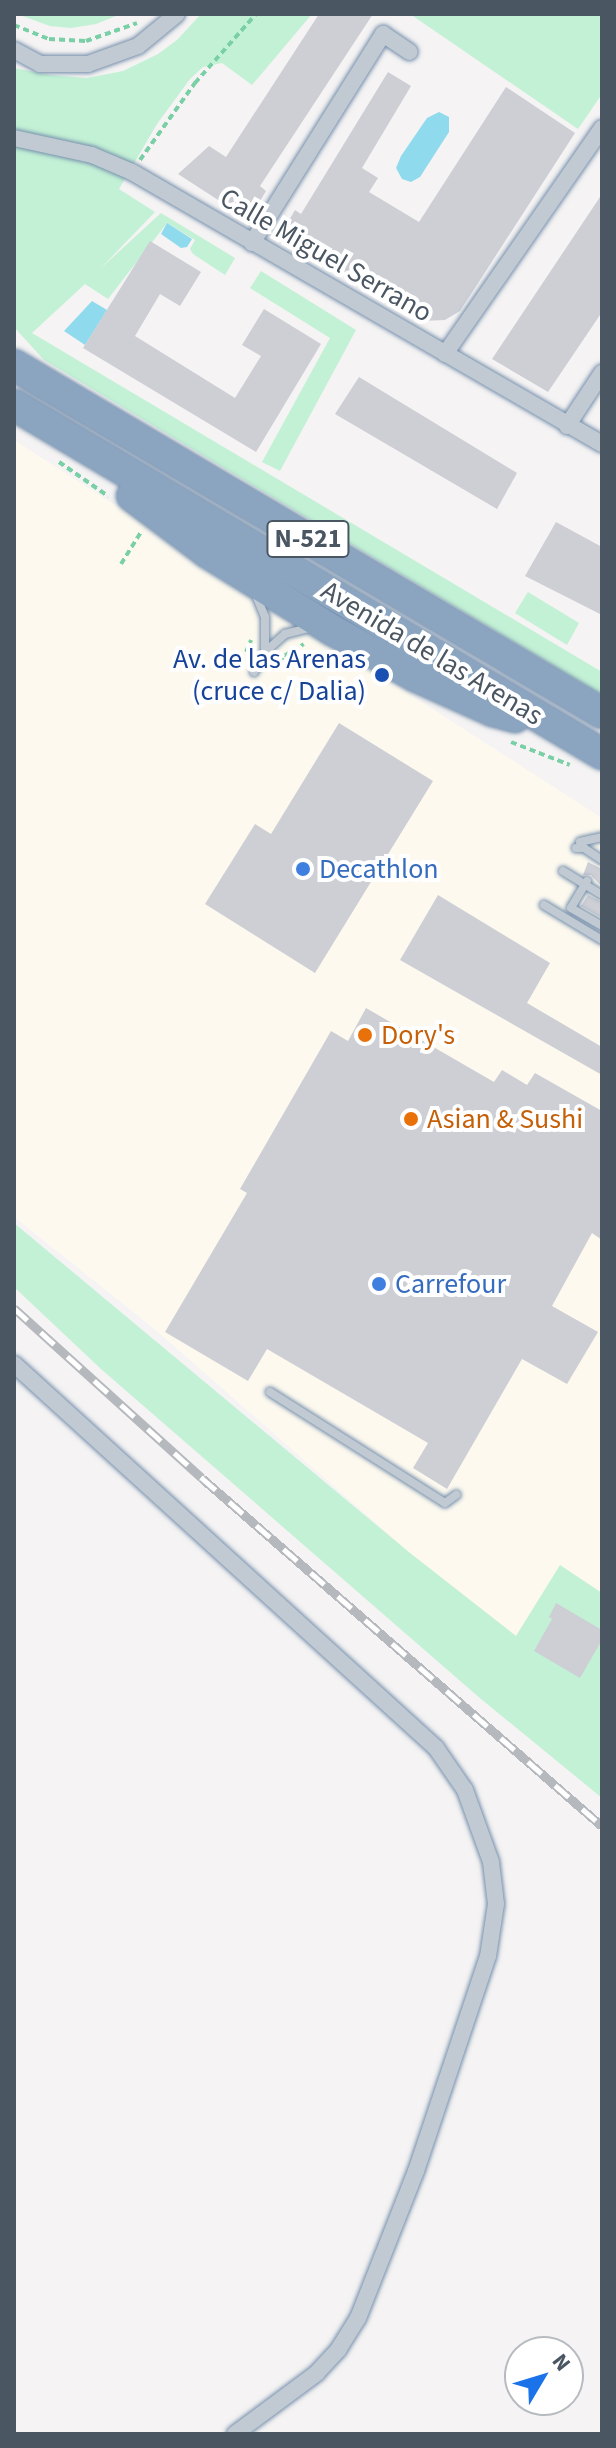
<!DOCTYPE html>
<style>
body{margin:0}
#map{position:relative;width:616px;height:2448px;overflow:hidden;background:#f5f3f3;font-family:"Source Sans 3",sans-serif}
div>[style]{position:absolute}
.commercial>*{inset:0;background:#fdf9ef}
.green>*{inset:0;background:#c3f1d5}
.water>*{inset:0;background:#90daee}
.building>*{inset:0;background:#cdcfd5}
.path>*{height:4px;margin-top:-2px;transform-origin:0;background:repeating-linear-gradient(90deg,#7ad0a6 0 6px,transparent 0 10px)}
.roads{filter:drop-shadow(0 0 2px #7690ad) drop-shadow(0 0 2px #7690ad)}
.lane>*{height:8px;margin:-4px;padding:0 4px;transform-origin:4px;border-radius:4px;background:#c1cad2}
.street>*{height:16px;margin:-8px;padding:0 8px;transform-origin:8px;border-radius:8px;background:#c1cad2}
.highway>*{height:30px;margin:-15px;padding:0 15px;transform-origin:15px;border-radius:15px;background:#8ba5c1}
.rail>*{height:9px;margin-top:-4.5px;transform-origin:0;background:repeating-linear-gradient(90deg,#fff 0 18px,#b5b8bd 0 36px);box-sizing:border-box;border-block:2px solid #b5b8bd}
.dots>*{width:22px;height:22px;translate:-50% -50%;box-sizing:border-box;border:4px solid #fff;border-radius:50%}
span{translate:-50% -50%;white-space:nowrap;text-align:center;line-height:1.15;-webkit-text-stroke:8px #fff;paint-order:stroke}
.shield-label span{padding:2px 6px;background:#fff;border:2px solid;border-radius:6px;-webkit-text-stroke-width:0}
.shield-label{font-size:26px;color:#4a5661;font-weight:700}
.street-label{font-size:28px;color:#4a5661}
.transit-label{font-size:28px;color:#164399}
.right{translate:-100% -50%;text-align:right}
.shop-label{font-size:28px;color:#366cbe}
.left{translate:0 -50%;text-align:left}
.food-label{font-size:28px;color:#c56008}
.frame{position:absolute;inset:0;border:16px solid #4a5661;pointer-events:none}
.north{position:absolute;left:504px;top:2336px;width:80px;height:80px;box-sizing:border-box;background:#fff;border:2px solid #b7bbc0;border-radius:50%;rotate:52deg;font-size:22px;font-weight:700;line-height:32px;text-align:center;color:#4a5661}
.north::after{content:'';display:block;margin:auto;width:28px;height:36px;background:#1a73e8;clip-path:polygon(50% 0,100% 100%,50% 72%,0 100%)}
</style>
<div id="map">
<div class="commercial">
<div style="clip-path:polygon(14px 440px,602px 818px,602px 1593px,560px 1566px,516px 1636px,410px 1553px,152px 1327px,14px 1217px)"></div>
</div>
<div class="green">
<div style="clip-path:polygon(17px 14px,121px 14px,96px 24px,71px 28px,50px 26px)"></div>
<div style="clip-path:polygon(201px 14px,312px 14px,252px 85px,222px 63px,203px 67px,190px 79px,157px 124px,119px 189px,155px 212px,100px 269px,161px 213px,235px 258px,225px 275px,193px 254px,190px 249px,195px 240px,167px 223px,108px 299px,85px 284px,32px 333px,602px 672px,602px 695px,44px 360px,14px 327px,14px 68px,51px 75px,87px 78px,123px 71px,158px 54px,177px 40px)"></div>
<div style="clip-path:polygon(410px 14px,602px 14px,602px 94px,578px 129px)"></div>
<div style="clip-path:polygon(261px 271px,356px 330px,280px 471px,262px 462px,330px 338px,250px 288px)"></div>
<div style="clip-path:polygon(528px 592px,579px 623px,567px 645px,515px 613px)"></div>
<div style="clip-path:polygon(14px 1223px,410px 1553px,516px 1636px,560px 1565px,602px 1593px,602px 1798px,481px 1699px,101px 1369px,14px 1287px)"></div>
</div>
<div class="water">
<div style="clip-path:polygon(439px 112px,449px 117px,449px 132px,420px 177px,411px 182px,402px 179px,396px 168px,401px 156px,427px 118px)"></div>
<div style="clip-path:polygon(167px 223px,192px 239px,187px 247px,181px 248px,161px 234px)"></div>
<div style="clip-path:polygon(92px 301px,107px 310px,85px 345px,64px 331px)"></div>
</div>
<div class="building">
<div style="clip-path:polygon(319px 14px,373px 14px,260px 186px,266px 191px,249px 220px,178px 174px,209px 146px,226px 157px)"></div>
<div style="clip-path:polygon(388px 72px,411px 86px,362px 168px,378px 178px,369px 192px,419px 222px,506px 87px,575px 133px,460px 311px,445px 320px,420px 321px,281px 234px,295px 210px,301px 214px)"></div>
<div style="clip-path:polygon(602px 194px,602px 312px,548px 392px,492px 359px)"></div>
<div style="clip-path:polygon(150px 241px,201px 272px,180px 306px,160px 294px,135px 336px,235px 398px,261px 356px,242px 345px,264px 309px,321px 344px,256px 452px,83px 348px)"></div>
<div style="clip-path:polygon(359px 377px,517px 473px,497px 509px,335px 414px)"></div>
<div style="clip-path:polygon(556px 522px,602px 547px,602px 615px,525px 576px)"></div>
<div style="clip-path:polygon(339px 723px,433px 781px,315px 973px,205px 904px,255px 824px,271px 834px)"></div>
<div style="clip-path:polygon(588px 862px,602px 869px,602px 887px,591px 875px,583px 875px)"></div>
<div style="clip-path:polygon(438px 895px,550px 963px,527px 1003px,602px 1047px,602px 1075px,400px 960px)"></div>
<div style="clip-path:polygon(588px 895px,602px 902px,602px 918px,581px 906px)"></div>
<div style="clip-path:polygon(366px 1008px,494px 1082px,502px 1070px,527px 1085px,535px 1073px,602px 1111px,602px 1240px,592px 1233px,552px 1306px,598px 1332px,567px 1384px,522px 1359px,447px 1489px,413px 1468px,428px 1443px,267px 1349px,248px 1381px,165px 1332px,247px 1193px,240px 1189px,331px 1031px,348px 1041px)"></div>
<div style="clip-path:polygon(556px 1603px,602px 1630px,602px 1640px,580px 1678px,534px 1651px,552px 1619px,549px 1617px)"></div>
</div>
<div class="path">
<div style="left:14px;top:25px;width:38px;rotate:22deg"></div>
<div style="left:49px;top:39px;width:37px;rotate:3deg"></div>
<div style="left:86px;top:41px;width:54px;rotate:-19.4deg"></div>
<div style="left:140px;top:160px;width:95px;rotate:-54.5deg"></div>
<div style="left:195px;top:83px;width:92px;rotate:-48.5deg"></div>
<div style="left:59px;top:462px;width:60px;rotate:34.8deg"></div>
<div style="left:121px;top:564px;width:38px;rotate:-58deg"></div>
<div style="left:246px;top:652px;width:13px;rotate:-67deg"></div>
<div style="left:273px;top:670px;width:18px;rotate:-52deg"></div>
<div style="left:284px;top:656px;width:23px;rotate:-31deg"></div>
<div style="left:511px;top:742px;width:63px;rotate:21.3deg"></div>
</div>
<div class="roads">
<div class="lane">
<div style="left:256px;top:595px;width:24px;rotate:68deg"></div>
<div style="left:265px;top:617px;width:34px;rotate:90deg"></div>
<div style="left:254px;top:672px;width:23px;rotate:-61deg"></div>
<div style="left:265px;top:652px;width:27px;rotate:-42deg"></div>
<div style="left:285px;top:634px;width:25px;rotate:-14deg"></div>
<div style="left:580px;top:842px;width:23px;rotate:-13deg"></div>
<div style="left:576px;top:848px;width:8px"></div>
<div style="left:584px;top:848px;width:22px;rotate:34deg"></div>
<div style="left:563px;top:871px;width:46px;rotate:31.6deg"></div>
<div style="left:587px;top:881px;width:31px;rotate:121deg"></div>
<div style="left:571px;top:908px;width:36px;rotate:30deg"></div>
<div style="left:544px;top:905px;width:68px;rotate:31.1deg"></div>
<div style="left:270px;top:1392px;width:207px;rotate:32.4deg"></div>
<div style="left:445px;top:1503px;width:14px;rotate:-36deg"></div>
</div>
<div class="street">
<div style="left:14px;top:50px;width:30px;rotate:28deg"></div>
<div style="left:40px;top:64px;width:48px"></div>
<div style="left:88px;top:64px;width:53px;rotate:-19.8deg"></div>
<div style="left:138px;top:46px;width:50px;rotate:-39.4deg"></div>
<div style="left:14px;top:138px;width:80px;rotate:12.3deg"></div>
<div style="left:92px;top:155px;width:43px;rotate:23deg"></div>
<div style="left:132px;top:172px;width:543px;rotate:30.06deg"></div>
<div style="left:252px;top:243px;width:247px;rotate:-57.9deg"></div>
<div style="left:383px;top:34px;width:32px;rotate:34deg"></div>
<div style="left:445px;top:354px;width:275px;rotate:-55.2deg"></div>
<div style="left:567px;top:426px;width:64px;rotate:-56.6deg"></div>
<div style="left:14px;top:1364px;width:571px;rotate:42.3deg"></div>
<div style="left:436px;top:1748px;width:51px;rotate:55.4deg"></div>
<div style="left:465px;top:1790px;width:77px;rotate:70.1deg"></div>
<div style="left:491px;top:1862px;width:42px;rotate:83.2deg"></div>
<div style="left:496px;top:1904px;width:53px;rotate:98.7deg"></div>
<div style="left:488px;top:1956px;width:227px;rotate:108.5deg"></div>
<div style="left:416px;top:2171px;width:158px;rotate:111.5deg"></div>
<div style="left:358px;top:2318px;width:36px;rotate:122deg"></div>
<div style="left:339px;top:2349px;width:33px;rotate:133deg"></div>
<div style="left:317px;top:2373px;width:102px;rotate:143.4deg"></div>
</div>
<div class="highway">
<div style="left:14px;top:365px;width:683px;rotate:30.62deg"></div>
<div style="left:14px;top:405px;width:684px;rotate:30.69deg"></div>
<div style="left:132px;top:496px;width:95px;rotate:36.9deg"></div>
<div style="left:208px;top:553px;width:146px;rotate:31.8deg"></div>
<div style="left:332px;top:630px;width:95px;rotate:29deg"></div>
<div style="left:415px;top:676px;width:85px;rotate:24.2deg"></div>
<div style="left:493px;top:711px;width:23px;rotate:15deg"></div>
</div>
</div>
<div class="rail">
<div style="left:14px;top:1308px;width:253px;rotate:42.1deg"></div>
<div style="left:202px;top:1478px;width:530px;rotate:41.02deg"></div>
</div>
<div class="dots">
<div style="left:382px;top:675px;background:#1a4fb4"></div>
<div style="left:303px;top:869px;background:#3f7fe0"></div>
<div style="left:365px;top:1035px;background:#e8710a"></div>
<div style="left:411px;top:1119px;background:#e8710a"></div>
<div style="left:379px;top:1284px;background:#3f7fe0"></div>
</div>
<div class="shield-label">
<span style="left:308px;top:539px">N-521</span>
</div>
<div class="street-label">
<span style="left:326px;top:255px;rotate:30deg">Calle Miguel Serrano</span>
<span style="left:432px;top:653px;rotate:31deg">Avenida de las Arenas</span>
</div>
<div class="transit-label">
<span class="right" style="left:366px;top:675px">Av. de las Arenas<br>(cruce c/ Dalia)</span>
</div>
<div class="shop-label">
<span class="left" style="left:319px;top:869px">Decathlon</span>
<span class="left" style="left:395px;top:1284px">Carrefour</span>
</div>
<div class="food-label">
<span class="left" style="left:381px;top:1035px">Dory's</span>
<span class="left" style="left:427px;top:1119px">Asian &amp; Sushi</span>
</div>
<div class="frame"></div>
<div class="north">N</div>
</div>
